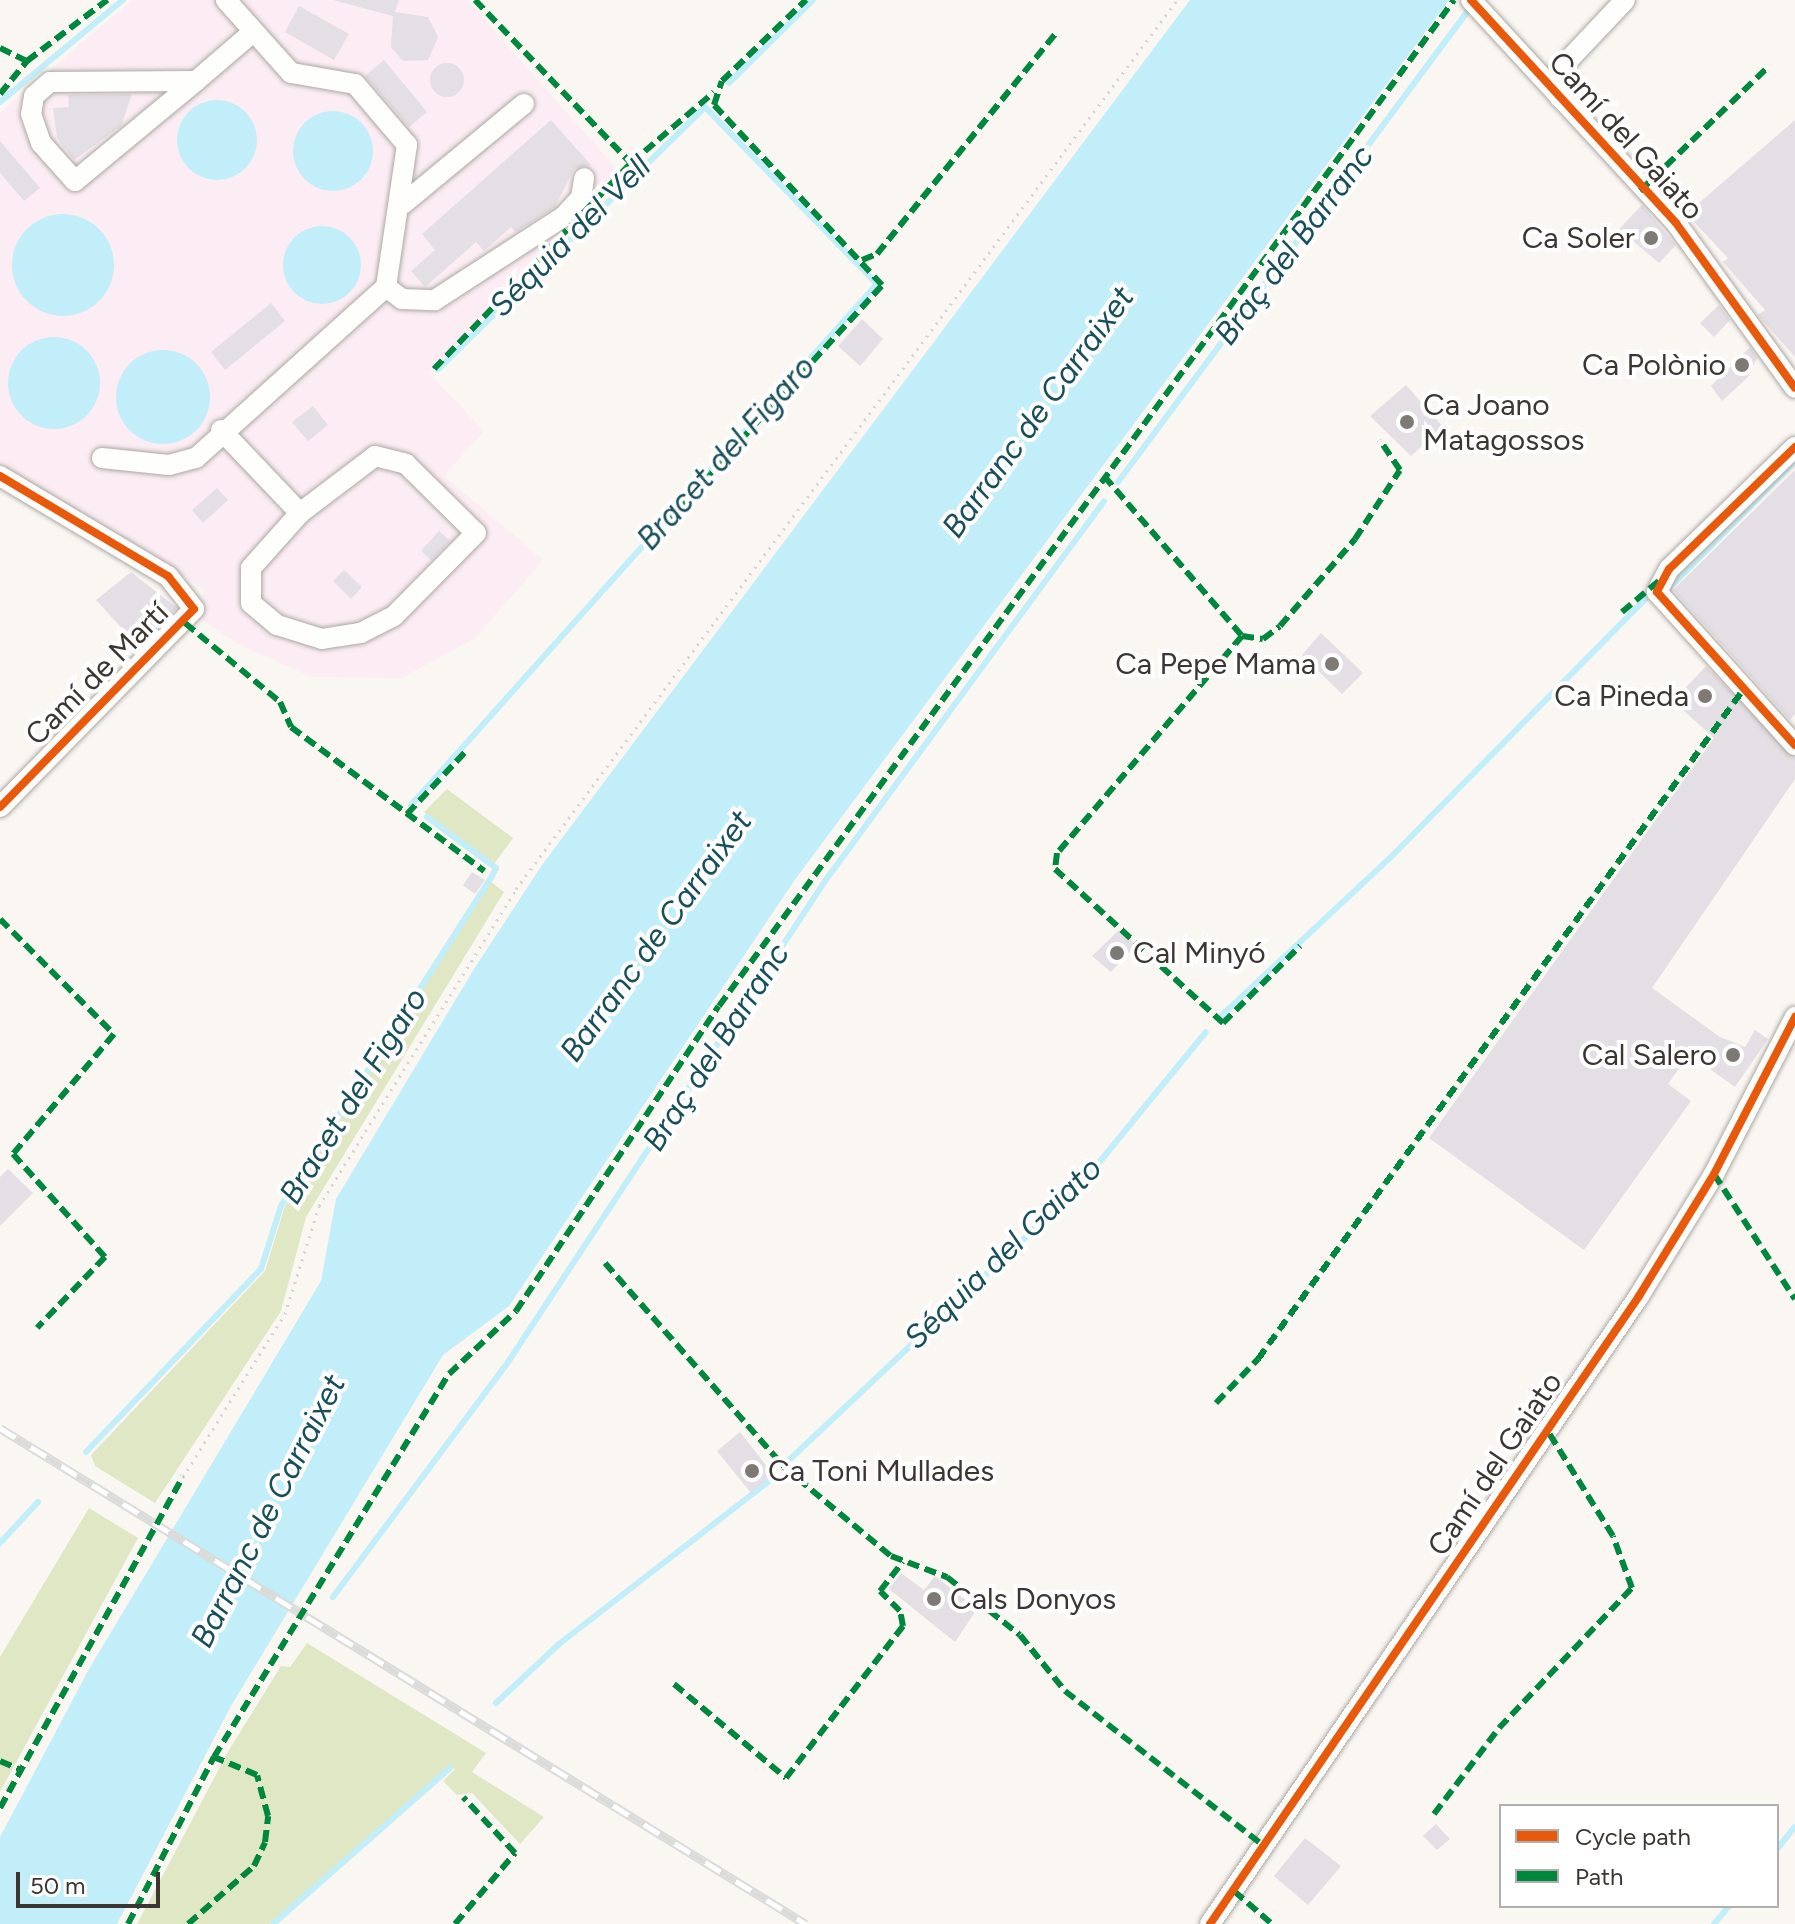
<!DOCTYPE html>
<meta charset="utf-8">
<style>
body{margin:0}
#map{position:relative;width:1795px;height:1924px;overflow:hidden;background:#faf6f2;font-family:Figtree,sans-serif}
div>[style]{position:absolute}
.industrial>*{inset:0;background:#fbedf3}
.green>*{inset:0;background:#e0e7c4}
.water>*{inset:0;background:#c1eef8}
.round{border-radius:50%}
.stream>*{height:6px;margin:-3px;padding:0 3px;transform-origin:3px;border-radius:3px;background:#c1eef8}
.building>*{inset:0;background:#e3dfe4}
.path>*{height:3px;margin-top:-1.5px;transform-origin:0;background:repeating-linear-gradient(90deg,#d6d4d2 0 2px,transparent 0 8px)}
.roads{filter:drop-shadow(0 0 2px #aca8a4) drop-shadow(0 0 2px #aca8a4)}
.minor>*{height:20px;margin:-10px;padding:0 10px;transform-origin:10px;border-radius:10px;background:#fefefd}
.rail>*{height:9px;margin-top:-4.5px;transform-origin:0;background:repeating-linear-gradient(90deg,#fff 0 18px,#dbdbd9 0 36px);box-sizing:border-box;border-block:2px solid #dbdbd9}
.quiet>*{height:6px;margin-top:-3px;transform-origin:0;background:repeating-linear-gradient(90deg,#00873e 0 12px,transparent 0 18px)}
.cycleway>*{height:8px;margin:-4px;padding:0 4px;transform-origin:4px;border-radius:4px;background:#e8590c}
.dots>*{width:22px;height:22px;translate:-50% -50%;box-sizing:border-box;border:4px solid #fff;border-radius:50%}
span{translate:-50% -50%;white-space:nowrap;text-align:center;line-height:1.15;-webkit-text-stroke:8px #fff;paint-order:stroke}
.street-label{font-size:30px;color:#3b3632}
.poi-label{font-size:30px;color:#3b3632}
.right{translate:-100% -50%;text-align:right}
.left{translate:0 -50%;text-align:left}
.water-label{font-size:32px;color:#184f5a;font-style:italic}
.legend{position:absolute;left:1499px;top:1804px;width:280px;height:104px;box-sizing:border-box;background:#fff;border:2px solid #b1afad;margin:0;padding:10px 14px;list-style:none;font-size:24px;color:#3b3632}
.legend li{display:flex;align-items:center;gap:16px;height:40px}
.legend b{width:40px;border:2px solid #b1afad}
.scale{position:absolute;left:16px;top:1872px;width:144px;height:36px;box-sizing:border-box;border:4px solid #3b3632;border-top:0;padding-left:10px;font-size:24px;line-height:28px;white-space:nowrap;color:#3b3632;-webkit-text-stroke:6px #fff;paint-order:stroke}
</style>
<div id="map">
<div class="industrial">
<div style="clip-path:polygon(132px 0,467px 0,622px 175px,429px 373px,484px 431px,444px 476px,543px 560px,475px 638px,402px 678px,311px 677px,240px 645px,196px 616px,205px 590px,0 465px,0 113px)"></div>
</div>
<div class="green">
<div style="clip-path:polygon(447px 789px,513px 838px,494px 864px,424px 812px)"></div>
<div style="clip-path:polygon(491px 882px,504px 892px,306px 1217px,281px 1311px,155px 1503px,95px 1466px,91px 1455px,265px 1271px,285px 1206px)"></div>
<div style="clip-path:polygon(89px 1508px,138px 1538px,0 1792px,0 1657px)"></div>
<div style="clip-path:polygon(307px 1643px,486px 1753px,472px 1772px,544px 1817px,520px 1844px,472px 1793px,457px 1795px,443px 1781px,455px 1769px,449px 1766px,269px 1924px,137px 1924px,229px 1750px,281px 1666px,290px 1667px)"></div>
</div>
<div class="water">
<div style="clip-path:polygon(1190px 0,1449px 0,794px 881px,509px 1306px,443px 1355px,231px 1706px,117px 1924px,0 1924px,0 1837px,89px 1669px,321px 1281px,336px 1199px,474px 969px,542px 865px)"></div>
<div class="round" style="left:177px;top:100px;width:80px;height:80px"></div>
<div class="round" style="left:293px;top:111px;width:80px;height:80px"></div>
<div class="round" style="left:12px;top:214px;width:102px;height:102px"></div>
<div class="round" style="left:283px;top:226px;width:78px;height:78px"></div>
<div class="round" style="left:8px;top:337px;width:92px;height:92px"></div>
<div class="round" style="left:116px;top:350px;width:94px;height:94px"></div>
</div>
<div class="stream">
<div style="left:729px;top:83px;width:118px;rotate:-44.7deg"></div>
<div style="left:0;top:102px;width:160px;rotate:-39.7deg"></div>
<div style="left:1118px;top:482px;width:590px;rotate:-53.4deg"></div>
<div style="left:1671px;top:586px;width:176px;rotate:-45.2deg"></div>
<div style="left:411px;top:805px;width:699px;rotate:-48.19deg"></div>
<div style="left:877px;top:284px;width:247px;rotate:-134.2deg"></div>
<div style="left:705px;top:107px;width:374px;rotate:135.5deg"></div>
<div style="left:1220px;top:1017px;width:231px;rotate:-43.1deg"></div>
<div style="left:1389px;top:859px;width:365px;rotate:-45.4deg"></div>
<div style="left:86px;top:1452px;width:253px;rotate:-46.3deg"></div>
<div style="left:261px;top:1269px;width:66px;rotate:-72.4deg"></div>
<div style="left:281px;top:1206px;width:389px;rotate:-57.4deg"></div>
<div style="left:491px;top:878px;width:11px;rotate:-63deg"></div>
<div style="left:496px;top:868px;width:86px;rotate:-143.5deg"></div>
<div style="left:787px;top:1462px;width:401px;rotate:-43.3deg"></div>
<div style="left:1079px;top:1187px;width:200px;rotate:-50.7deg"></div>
<div style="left:0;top:1543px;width:56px;rotate:-47.2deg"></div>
<div style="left:333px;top:1597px;width:293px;rotate:-53.3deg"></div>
<div style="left:508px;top:1362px;width:576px;rotate:-56.61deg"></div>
<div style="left:825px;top:881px;width:471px;rotate:-53.7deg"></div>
<div style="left:496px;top:1703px;width:86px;rotate:-43.1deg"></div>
<div style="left:559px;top:1644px;width:271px;rotate:-37.8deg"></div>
<div style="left:1777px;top:1849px;width:28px;rotate:-51deg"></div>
<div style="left:273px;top:1924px;width:236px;rotate:-41.4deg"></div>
<div style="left:1714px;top:1924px;width:23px;rotate:-50deg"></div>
</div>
<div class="building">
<div style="clip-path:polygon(333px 0,399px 0,395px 12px,428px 17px,438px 37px,428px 60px,403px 61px,391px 47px,393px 16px)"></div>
<div style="clip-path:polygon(299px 6px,349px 34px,334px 60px,285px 32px)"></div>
<div style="clip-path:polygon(384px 60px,427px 112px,409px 127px,365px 76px)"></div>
<div class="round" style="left:430px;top:63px;width:34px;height:34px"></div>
<div style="clip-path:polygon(132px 94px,121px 126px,74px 160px,57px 138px,53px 108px,69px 107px,68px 95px)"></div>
<div style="clip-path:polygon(551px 120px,591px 165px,574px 169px,555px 207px,516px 232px,511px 227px,484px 251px,476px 242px,425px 287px,411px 271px,435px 250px,422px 234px)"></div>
<div style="clip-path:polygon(1795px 120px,1795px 357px,1758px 315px,1765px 310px,1723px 262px,1728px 258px,1661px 187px,1665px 183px,1692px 209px)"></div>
<div style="clip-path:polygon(0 141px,40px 188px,24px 201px,0 173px)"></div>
<div style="clip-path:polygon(1642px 205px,1676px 245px,1659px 263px,1619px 229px)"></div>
<div style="clip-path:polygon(271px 303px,285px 321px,225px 370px,211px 352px)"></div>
<div style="clip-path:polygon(1719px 305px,1730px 320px,1714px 337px,1700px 323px)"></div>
<div style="clip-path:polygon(862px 319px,883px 339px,860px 366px,838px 346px)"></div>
<div style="clip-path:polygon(1750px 347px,1757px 358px,1748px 377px,1722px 401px,1711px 386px)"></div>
<div style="clip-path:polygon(1406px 385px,1443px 427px,1411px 456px,1370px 416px)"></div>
<div style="clip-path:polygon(313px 406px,328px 425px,308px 441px,292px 422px)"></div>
<div style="clip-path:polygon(1795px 470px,1795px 714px,1790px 720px,1673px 590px)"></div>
<div style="clip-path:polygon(217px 488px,228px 500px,203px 523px,192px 510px)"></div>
<div style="clip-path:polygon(439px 531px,450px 541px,431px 560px,421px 551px)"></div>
<div style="clip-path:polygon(344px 570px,362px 587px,351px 599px,333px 581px)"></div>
<div style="clip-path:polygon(131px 572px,177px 608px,139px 647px,96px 600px)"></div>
<div style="clip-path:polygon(1321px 633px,1363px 673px,1342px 694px,1302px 655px)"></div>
<div style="clip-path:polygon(1706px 666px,1795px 758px,1795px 779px,1652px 988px,1720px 1037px,1745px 1047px,1755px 1030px,1768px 1039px,1735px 1087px,1689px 1054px,1668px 1084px,1691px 1101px,1584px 1250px,1429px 1138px,1714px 738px,1673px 701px)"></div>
<div style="clip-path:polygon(472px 872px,485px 880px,475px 894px,463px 885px)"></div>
<div style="clip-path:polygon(1119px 930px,1136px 945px,1111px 972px,1092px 956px)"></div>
<div style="clip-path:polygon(8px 1169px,33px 1193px,0 1226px,0 1177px)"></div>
<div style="clip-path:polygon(740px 1432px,773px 1474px,751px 1493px,717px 1451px)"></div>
<div style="clip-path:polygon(901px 1573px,924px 1590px,935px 1576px,977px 1609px,955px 1642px,889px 1589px)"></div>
<div style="clip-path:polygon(1436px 1824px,1450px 1839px,1437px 1850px,1423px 1836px)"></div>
<div style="clip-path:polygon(1305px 1838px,1341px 1866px,1308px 1905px,1274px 1876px)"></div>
</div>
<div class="path">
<div style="left:183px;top:1477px;width:192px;rotate:-58deg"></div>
<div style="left:285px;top:1314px;width:113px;rotate:-72.5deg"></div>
<div style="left:319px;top:1206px;width:373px;rotate:-58.1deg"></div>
<div style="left:516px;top:889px;width:1108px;rotate:-53.37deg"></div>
</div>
<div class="roads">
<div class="minor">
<div style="left:1471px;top:0;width:303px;rotate:47.4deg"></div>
<div style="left:1676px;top:223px;width:203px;rotate:54.2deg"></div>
<div style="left:196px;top:81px;width:146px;rotate:179.6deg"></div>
<div style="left:50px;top:82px;width:21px;rotate:139deg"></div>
<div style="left:34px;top:96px;width:18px;rotate:99deg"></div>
<div style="left:31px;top:114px;width:31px;rotate:71deg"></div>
<div style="left:41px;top:143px;width:51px;rotate:48.2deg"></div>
<div style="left:75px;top:181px;width:157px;rotate:-39.6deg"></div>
<div style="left:196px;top:81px;width:75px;rotate:-40.7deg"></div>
<div style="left:1560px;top:98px;width:30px;rotate:-88deg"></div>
<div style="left:1561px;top:68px;width:93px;rotate:-46.7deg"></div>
<div style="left:403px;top:204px;width:157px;rotate:-39.6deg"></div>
<div style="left:386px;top:287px;width:20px;rotate:37deg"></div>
<div style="left:402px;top:299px;width:33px;rotate:2deg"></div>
<div style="left:435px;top:300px;width:153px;rotate:-33deg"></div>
<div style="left:563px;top:217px;width:26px;rotate:-47deg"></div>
<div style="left:581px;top:198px;width:20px;rotate:-81deg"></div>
<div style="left:221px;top:430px;width:115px;rotate:46.4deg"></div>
<div style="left:1795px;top:447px;width:175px;rotate:135.9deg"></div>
<div style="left:1669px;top:569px;width:26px;rotate:118deg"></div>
<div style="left:1657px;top:592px;width:206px;rotate:48deg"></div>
<div style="left:375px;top:456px;width:32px;rotate:14deg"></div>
<div style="left:406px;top:464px;width:98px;rotate:44.6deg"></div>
<div style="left:476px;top:533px;width:117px;rotate:134.7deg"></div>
<div style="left:394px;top:616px;width:38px;rotate:153deg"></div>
<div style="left:360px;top:633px;width:38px;rotate:171deg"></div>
<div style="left:322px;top:639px;width:47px;rotate:-162.7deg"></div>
<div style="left:277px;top:625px;width:34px;rotate:-140deg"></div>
<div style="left:251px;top:603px;width:35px;rotate:-90deg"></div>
<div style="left:251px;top:568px;width:74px;rotate:-48.3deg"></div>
<div style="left:300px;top:513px;width:94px;rotate:-37.2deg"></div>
<div style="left:102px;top:458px;width:67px;rotate:6deg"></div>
<div style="left:169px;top:465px;width:28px;rotate:-15deg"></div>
<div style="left:196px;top:458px;width:256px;rotate:-42deg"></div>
<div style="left:386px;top:287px;width:144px;rotate:-81.6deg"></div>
<div style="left:407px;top:145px;width:80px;rotate:-130.4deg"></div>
<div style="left:355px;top:84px;width:65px;rotate:-170.2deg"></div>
<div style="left:291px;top:73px;width:98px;rotate:-131.7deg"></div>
<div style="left:0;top:476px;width:196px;rotate:30.8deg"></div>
<div style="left:168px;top:576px;width:42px;rotate:51.8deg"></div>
<div style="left:194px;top:609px;width:277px;rotate:134.4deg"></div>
<div style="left:1210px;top:1924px;width:761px;rotate:-55.66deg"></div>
<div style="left:1639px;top:1296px;width:143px;rotate:-58.4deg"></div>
<div style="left:1714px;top:1174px;width:177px;rotate:-62.7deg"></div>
</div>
</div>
<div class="rail">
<div style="left:0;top:1428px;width:946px;rotate:31.61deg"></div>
</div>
<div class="quiet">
<div style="left:475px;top:0;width:226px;rotate:46.3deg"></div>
<div style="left:631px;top:163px;width:109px;rotate:-40.5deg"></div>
<div style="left:0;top:48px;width:30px;rotate:26deg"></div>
<div style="left:0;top:94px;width:43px;rotate:-50.7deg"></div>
<div style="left:27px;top:61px;width:101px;rotate:-37.3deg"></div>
<div style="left:1640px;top:191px;width:177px;rotate:-44.1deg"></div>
<div style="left:862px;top:260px;width:16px;rotate:-22deg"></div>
<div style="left:877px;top:254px;width:283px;rotate:-51deg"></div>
<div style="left:434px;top:369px;width:285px;rotate:-46.3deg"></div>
<div style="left:1104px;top:476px;width:211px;rotate:49.2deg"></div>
<div style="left:1242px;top:636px;width:285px;rotate:130.4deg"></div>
<div style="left:1057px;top:853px;width:16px;rotate:97deg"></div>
<div style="left:1055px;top:869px;width:228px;rotate:42.5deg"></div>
<div style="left:1223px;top:1023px;width:109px;rotate:-45deg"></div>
<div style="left:655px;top:534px;width:337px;rotate:-47.6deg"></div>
<div style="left:882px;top:285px;width:246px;rotate:-133deg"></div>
<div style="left:714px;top:105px;width:25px;rotate:-72deg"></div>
<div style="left:722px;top:81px;width:117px;rotate:-44deg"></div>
<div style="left:1622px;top:612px;width:51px;rotate:-40.2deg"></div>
<div style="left:185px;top:623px;width:124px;rotate:39.7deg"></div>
<div style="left:280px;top:702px;width:27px;rotate:66deg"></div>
<div style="left:291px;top:727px;width:241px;rotate:36.7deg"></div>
<div style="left:1242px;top:636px;width:21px;rotate:8deg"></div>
<div style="left:1263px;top:639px;width:21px;rotate:-37deg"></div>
<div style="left:1280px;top:626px;width:115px;rotate:-49.2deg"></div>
<div style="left:1355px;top:539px;width:82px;rotate:-56.9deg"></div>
<div style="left:1400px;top:470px;width:36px;rotate:-124deg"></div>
<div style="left:407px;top:814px;width:89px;rotate:-46.8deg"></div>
<div style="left:0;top:919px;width:162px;rotate:45.3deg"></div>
<div style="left:114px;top:1034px;width:157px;rotate:130.1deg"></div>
<div style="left:13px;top:1154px;width:138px;rotate:48.2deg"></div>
<div style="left:105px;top:1257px;width:98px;rotate:133.8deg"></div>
<div style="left:1714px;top:1174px;width:149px;rotate:57.1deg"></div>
<div style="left:605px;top:1263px;width:271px;rotate:48.7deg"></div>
<div style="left:784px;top:1467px;width:139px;rotate:39.8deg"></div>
<div style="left:891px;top:1556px;width:60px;rotate:20.6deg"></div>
<div style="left:947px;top:1577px;width:93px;rotate:38.5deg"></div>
<div style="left:1020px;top:1635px;width:72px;rotate:51.2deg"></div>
<div style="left:1065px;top:1691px;width:252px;rotate:37.9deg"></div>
<div style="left:1216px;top:1403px;width:61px;rotate:-46.3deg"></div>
<div style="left:1258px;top:1359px;width:826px;rotate:-54.06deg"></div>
<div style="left:674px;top:1684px;width:146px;rotate:40deg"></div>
<div style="left:786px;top:1778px;width:192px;rotate:-52.4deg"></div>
<div style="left:903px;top:1626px;width:15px;rotate:-101deg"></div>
<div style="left:900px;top:1611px;width:28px;rotate:-135deg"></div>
<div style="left:880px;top:1591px;width:37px;rotate:-52deg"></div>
<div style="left:0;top:1761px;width:21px;rotate:23deg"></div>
<div style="left:0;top:1808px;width:378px;rotate:-61.1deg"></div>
<div style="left:1434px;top:1814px;width:108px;rotate:-52.9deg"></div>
<div style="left:1499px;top:1728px;width:193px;rotate:-46.5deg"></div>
<div style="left:1632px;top:1588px;width:55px;rotate:-110.1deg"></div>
<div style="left:1613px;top:1536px;width:125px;rotate:-121.9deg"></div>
<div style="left:1234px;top:1891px;width:50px;rotate:41deg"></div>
<div style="left:128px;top:1924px;width:188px;rotate:-62.8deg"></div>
<div style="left:214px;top:1757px;width:449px;rotate:-58.5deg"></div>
<div style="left:449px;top:1374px;width:92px;rotate:-43.2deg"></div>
<div style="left:516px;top:1311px;width:366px;rotate:-56.4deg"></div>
<div style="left:719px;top:1006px;width:1246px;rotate:-53.85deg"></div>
<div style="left:188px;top:1924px;width:88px;rotate:-41.3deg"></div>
<div style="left:254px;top:1866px;width:26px;rotate:-65deg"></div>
<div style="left:265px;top:1842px;width:26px;rotate:-83deg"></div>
<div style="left:268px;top:1816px;width:42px;rotate:-105deg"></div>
<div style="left:257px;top:1775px;width:47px;rotate:-157.3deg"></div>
<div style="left:455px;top:1924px;width:93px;rotate:-49.8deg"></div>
<div style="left:515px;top:1853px;width:76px;rotate:-132.9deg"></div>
</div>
<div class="cycleway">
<div style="left:1471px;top:0;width:303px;rotate:47.4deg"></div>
<div style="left:1676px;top:223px;width:203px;rotate:54.2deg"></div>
<div style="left:1795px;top:447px;width:175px;rotate:135.9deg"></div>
<div style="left:1669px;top:569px;width:26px;rotate:118deg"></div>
<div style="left:1657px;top:592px;width:206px;rotate:48deg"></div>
<div style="left:0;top:476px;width:196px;rotate:30.8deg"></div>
<div style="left:168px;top:576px;width:42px;rotate:51.8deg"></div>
<div style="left:194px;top:609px;width:277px;rotate:134.4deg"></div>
<div style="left:1210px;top:1924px;width:761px;rotate:-55.66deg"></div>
<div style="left:1639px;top:1296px;width:143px;rotate:-58.4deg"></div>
<div style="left:1714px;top:1174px;width:177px;rotate:-62.7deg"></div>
</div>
<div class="dots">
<div style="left:1651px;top:238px;background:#7e7975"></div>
<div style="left:1742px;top:365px;background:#7e7975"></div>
<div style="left:1407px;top:422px;background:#7e7975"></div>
<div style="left:1332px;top:664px;background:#7e7975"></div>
<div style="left:1705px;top:696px;background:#7e7975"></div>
<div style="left:1117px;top:953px;background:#7e7975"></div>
<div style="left:1733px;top:1055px;background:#7e7975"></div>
<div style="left:752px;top:1471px;background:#7e7975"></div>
<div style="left:934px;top:1599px;background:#7e7975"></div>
</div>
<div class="street-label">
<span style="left:1626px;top:136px;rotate:48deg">Camí del Gaiato</span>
<span style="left:97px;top:674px;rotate:-45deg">Camí de Martí</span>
<span style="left:1495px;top:1464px;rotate:-56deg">Camí del Gaiato</span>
</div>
<div class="poi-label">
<span class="right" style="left:1635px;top:238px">Ca Soler</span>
<span class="right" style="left:1726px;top:365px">Ca Polònio</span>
<span class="left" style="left:1423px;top:422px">Ca Joano<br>Matagossos</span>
<span class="right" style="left:1316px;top:664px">Ca Pepe Mama</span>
<span class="right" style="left:1689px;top:696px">Ca Pineda</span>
<span class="left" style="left:1133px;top:953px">Cal Minyó</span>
<span class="right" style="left:1717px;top:1055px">Cal Salero</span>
<span class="left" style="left:768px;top:1471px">Ca Toni Mullades</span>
<span class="left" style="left:950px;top:1599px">Cals Donyos</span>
</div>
<div class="water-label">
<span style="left:570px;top:236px;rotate:-45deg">Séquia del Vell</span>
<span style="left:1294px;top:245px;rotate:-53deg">Braç del Barranc</span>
<span style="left:1038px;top:412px;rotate:-54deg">Barranc de Carraixet</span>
<span style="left:726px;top:453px;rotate:-48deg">Bracet del Figaro</span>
<span style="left:656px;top:936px;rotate:-54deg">Barranc de Carraixet</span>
<span style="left:716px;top:1047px;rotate:-57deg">Braç del Barranc</span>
<span style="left:353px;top:1096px;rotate:-58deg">Bracet del Figaro</span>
<span style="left:1003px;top:1253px;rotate:-44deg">Séquia del Gaiato</span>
<span style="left:268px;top:1511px;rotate:-63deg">Barranc de Carraixet</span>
</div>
<ul class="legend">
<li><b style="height:10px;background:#e8590c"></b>Cycle path</li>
<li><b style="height:10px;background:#00873e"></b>Path</li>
</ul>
<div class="scale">50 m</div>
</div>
